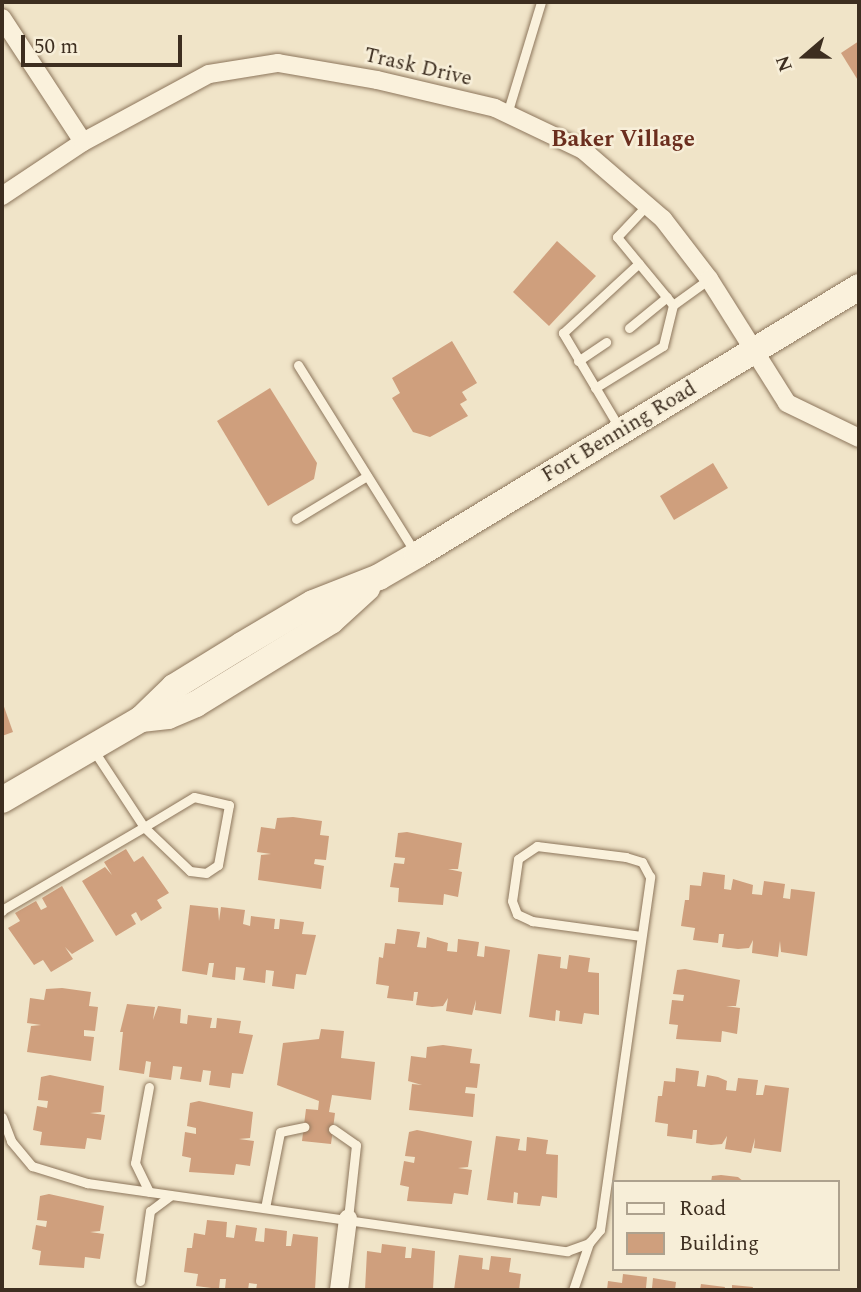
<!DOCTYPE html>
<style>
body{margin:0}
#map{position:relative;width:861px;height:1292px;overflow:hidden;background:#f0e4c8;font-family:Spectral,serif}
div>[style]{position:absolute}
.building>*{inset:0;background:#cf9f7d}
.roads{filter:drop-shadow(0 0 2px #8d765c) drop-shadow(0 0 2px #8d765c)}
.lane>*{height:9px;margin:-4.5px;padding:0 4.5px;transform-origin:4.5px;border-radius:4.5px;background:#faf1dc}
.street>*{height:18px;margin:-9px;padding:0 9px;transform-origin:9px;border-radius:9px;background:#faf1dc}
.secondary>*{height:26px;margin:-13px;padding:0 13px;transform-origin:13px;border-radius:13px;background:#faf1dc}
span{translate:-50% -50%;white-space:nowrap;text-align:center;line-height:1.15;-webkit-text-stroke:5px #f7eed8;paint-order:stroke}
.street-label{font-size:21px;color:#3d2e20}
.neighbourhood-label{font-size:23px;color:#6b2e1e;font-weight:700}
.frame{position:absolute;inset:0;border:4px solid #3d2e20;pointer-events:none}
.legend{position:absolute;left:612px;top:1180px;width:228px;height:91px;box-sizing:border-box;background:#f7eed8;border:2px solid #ada18e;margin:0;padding:9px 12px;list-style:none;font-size:21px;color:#3d2e20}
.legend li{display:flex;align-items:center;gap:14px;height:35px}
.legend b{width:35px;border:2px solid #ada18e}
.north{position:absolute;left:770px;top:21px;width:70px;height:70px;-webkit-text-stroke:5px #f7eed8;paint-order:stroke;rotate:250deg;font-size:19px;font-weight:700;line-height:28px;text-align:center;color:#3d2e20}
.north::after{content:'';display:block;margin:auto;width:24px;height:32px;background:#3d2e20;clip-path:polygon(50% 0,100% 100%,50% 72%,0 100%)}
.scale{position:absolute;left:21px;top:35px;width:161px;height:32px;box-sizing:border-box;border:4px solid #3d2e20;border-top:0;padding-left:9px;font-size:21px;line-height:24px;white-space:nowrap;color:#3d2e20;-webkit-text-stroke:5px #f7eed8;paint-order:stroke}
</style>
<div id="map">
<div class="building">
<div style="clip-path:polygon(859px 41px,859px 82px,841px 53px)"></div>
<div style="clip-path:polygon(557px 241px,596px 276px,549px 326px,513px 292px)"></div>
<div style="clip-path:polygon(452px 341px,477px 383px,462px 392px,467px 400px,460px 404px,468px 416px,430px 437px,413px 432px,392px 398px,400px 393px,392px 378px)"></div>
<div style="clip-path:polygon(270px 388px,317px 463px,314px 479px,268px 506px,217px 421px)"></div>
<div style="clip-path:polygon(713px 463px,728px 488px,674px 520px,660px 496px)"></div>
<div style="clip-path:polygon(2px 701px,13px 732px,2px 736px)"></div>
<div style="clip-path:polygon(293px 817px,322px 821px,320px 835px,329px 836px,326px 860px,315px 859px,314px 864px,324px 866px,321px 889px,258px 880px,261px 855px,271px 854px,257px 852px,261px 827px,275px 829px,277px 818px)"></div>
<div style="clip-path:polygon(407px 832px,462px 843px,458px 869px,448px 869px,462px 872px,458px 897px,444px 894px,443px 905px,398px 902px,399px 888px,390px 887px,394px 863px,404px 864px,405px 858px,395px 857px,398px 833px)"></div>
<div style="clip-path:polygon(126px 849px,134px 862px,143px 856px,169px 893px,157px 900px,162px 908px,141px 921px,136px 912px,131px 915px,136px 924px,116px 936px,82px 881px,105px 867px,112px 875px,104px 862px)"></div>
<div style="clip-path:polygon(703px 872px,725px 875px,724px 889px,731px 890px,733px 879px,753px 885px,752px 894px,762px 895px,764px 881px,785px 884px,783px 898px,790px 899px,791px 889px,815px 892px,807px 956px,781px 952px,780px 941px,778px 957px,752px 953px,753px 940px,749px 948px,738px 949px,722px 947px,724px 934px,719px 934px,718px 943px,693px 940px,695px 928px,681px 926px,685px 900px,689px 900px,690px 885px,701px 886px)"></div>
<div style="clip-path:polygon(62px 886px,94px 941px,72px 954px,65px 947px,73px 959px,51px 972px,43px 960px,34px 965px,8px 928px,20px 921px,15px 913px,36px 901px,41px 910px,47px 907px,42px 898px)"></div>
<div style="clip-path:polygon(190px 905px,218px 908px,219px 921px,221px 907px,245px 910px,243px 924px,250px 926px,251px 916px,275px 919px,274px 929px,279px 929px,280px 919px,304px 922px,302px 934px,316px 935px,306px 975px,296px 974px,294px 989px,272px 986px,274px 971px,266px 970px,265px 983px,243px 980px,245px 968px,236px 967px,235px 980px,212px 977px,214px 963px,209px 963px,207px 975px,182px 971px)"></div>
<div style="clip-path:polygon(397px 929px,420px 932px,417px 947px,426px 948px,427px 937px,448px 943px,447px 951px,457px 952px,458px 939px,479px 942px,477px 956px,484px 957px,485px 946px,510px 950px,501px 1014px,475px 1010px,476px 1000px,472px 1015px,446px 1011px,448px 998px,443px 1006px,432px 1007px,416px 1005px,418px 992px,414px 992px,413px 1001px,387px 998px,389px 986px,376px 984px,379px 957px,383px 958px,385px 943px,395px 944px)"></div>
<div style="clip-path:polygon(538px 954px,561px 957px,560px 968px,567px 969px,569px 955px,590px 958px,588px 972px,599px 973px,599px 1015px,584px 1013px,582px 1024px,559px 1021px,560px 1011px,556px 1010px,555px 1021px,529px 1017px)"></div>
<div style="clip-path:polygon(685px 969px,740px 980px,736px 1006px,726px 1006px,740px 1008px,737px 1034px,722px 1031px,721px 1042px,676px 1039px,678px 1025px,669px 1024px,672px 1000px,683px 1001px,684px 995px,673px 994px,677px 970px)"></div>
<div style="clip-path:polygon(62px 988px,91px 992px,89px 1006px,98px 1007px,95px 1031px,84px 1030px,84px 1036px,94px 1037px,91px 1061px,27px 1052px,31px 1026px,41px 1025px,27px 1023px,30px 998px,44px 1000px,46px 989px)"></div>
<div style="clip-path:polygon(127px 1004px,155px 1007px,153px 1020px,158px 1006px,181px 1009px,180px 1023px,187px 1024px,188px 1015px,212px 1018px,210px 1028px,216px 1028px,217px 1018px,241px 1021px,239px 1033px,253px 1035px,243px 1074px,232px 1073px,230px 1088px,209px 1085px,211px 1071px,203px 1070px,201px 1082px,180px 1079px,182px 1067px,173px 1066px,171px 1080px,149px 1077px,151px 1062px,146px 1061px,144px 1074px,119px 1070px,123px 1032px,120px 1032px)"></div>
<div style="clip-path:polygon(321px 1029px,344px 1031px,341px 1058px,375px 1062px,371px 1100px,332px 1095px,329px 1112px,335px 1113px,331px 1144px,302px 1141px,306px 1109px,318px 1110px,319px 1101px,277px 1085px,283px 1043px,319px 1039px)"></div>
<div style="clip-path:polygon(443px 1045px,472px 1049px,470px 1063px,480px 1064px,477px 1088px,466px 1087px,465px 1093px,475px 1094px,473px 1117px,409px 1110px,412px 1084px,422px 1085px,408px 1081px,411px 1056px,426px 1058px,427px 1047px)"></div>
<div style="clip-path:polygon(676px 1068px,699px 1071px,697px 1086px,705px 1087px,707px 1075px,718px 1077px,727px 1081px,726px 1090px,736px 1091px,738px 1078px,758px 1080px,756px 1095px,763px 1095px,765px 1085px,789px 1088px,781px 1152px,754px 1148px,755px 1138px,751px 1153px,725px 1149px,727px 1136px,722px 1144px,711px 1145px,696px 1143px,697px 1130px,693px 1130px,692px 1139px,667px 1136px,668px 1124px,655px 1122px,658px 1096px,662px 1096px,664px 1081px,675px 1082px)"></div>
<div style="clip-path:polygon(50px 1075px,104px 1086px,101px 1112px,90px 1113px,105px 1115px,101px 1140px,87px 1138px,85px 1149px,40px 1145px,42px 1132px,33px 1130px,37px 1106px,47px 1108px,48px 1101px,38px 1100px,41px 1077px)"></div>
<div style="clip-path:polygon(199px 1101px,253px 1112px,250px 1138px,239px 1139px,254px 1141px,250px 1166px,236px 1164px,234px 1175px,189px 1172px,191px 1158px,182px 1156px,185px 1132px,196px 1134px,196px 1128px,187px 1126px,190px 1103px)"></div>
<div style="clip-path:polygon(417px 1130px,472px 1141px,468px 1167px,458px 1168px,472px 1170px,468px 1195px,454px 1193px,452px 1204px,407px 1201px,409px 1187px,400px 1185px,404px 1161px,414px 1163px,415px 1157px,405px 1156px,409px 1132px)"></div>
<div style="clip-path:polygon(496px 1136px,520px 1139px,518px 1150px,526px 1151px,527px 1137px,548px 1140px,546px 1154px,558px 1155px,557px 1198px,542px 1196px,540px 1206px,517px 1204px,518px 1193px,514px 1192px,513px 1203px,487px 1200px)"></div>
<div style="clip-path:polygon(721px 1175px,738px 1177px,744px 1182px,711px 1182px,712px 1176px)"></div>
<div style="clip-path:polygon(49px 1194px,104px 1206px,100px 1231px,90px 1232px,104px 1234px,100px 1259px,85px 1257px,84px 1268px,39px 1265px,41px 1251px,32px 1249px,36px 1225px,46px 1227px,47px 1221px,37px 1220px,40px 1196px)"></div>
<div style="clip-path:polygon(207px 1220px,227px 1222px,226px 1237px,234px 1238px,236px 1225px,257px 1228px,255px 1241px,264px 1242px,265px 1228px,287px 1231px,286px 1246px,291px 1246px,293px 1234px,318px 1237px,315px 1290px,256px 1290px,257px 1284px,249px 1283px,248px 1290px,231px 1290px,225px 1289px,226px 1279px,220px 1279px,219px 1289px,196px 1286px,198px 1274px,184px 1272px,187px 1248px,192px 1248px,194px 1233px,205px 1235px)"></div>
<div style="clip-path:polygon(382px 1244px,406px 1247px,405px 1258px,411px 1258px,412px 1248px,435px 1251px,433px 1290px,365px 1290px,367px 1251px,381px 1253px)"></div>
<div style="clip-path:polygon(459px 1255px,483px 1258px,482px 1269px,489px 1270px,491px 1256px,511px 1258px,509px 1272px,521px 1274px,519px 1290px,454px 1290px)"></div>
<div style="clip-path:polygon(623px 1274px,647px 1277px,646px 1288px,652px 1288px,653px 1278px,676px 1282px,675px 1290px,607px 1290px,608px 1281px,622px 1283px)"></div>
<div style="clip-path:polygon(701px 1284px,725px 1287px,724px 1290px,700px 1290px)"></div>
<div style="clip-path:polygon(732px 1285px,753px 1287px,752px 1290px,732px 1290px)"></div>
</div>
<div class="roads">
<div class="lane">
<div style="left:507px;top:114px;width:117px;rotate:-73.1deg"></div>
<div style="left:647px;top:205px;width:44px;rotate:133.2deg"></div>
<div style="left:617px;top:237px;width:88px;rotate:50.5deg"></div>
<div style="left:673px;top:305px;width:44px;rotate:-35.8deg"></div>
<div style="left:629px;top:328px;width:49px;rotate:-39.2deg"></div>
<div style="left:578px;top:361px;width:34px;rotate:-34deg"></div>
<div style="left:298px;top:365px;width:223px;rotate:58deg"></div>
<div style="left:595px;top:388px;width:80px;rotate:-31.7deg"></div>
<div style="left:663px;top:346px;width:42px;rotate:-76.3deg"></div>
<div style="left:620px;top:429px;width:112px;rotate:-120.7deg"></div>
<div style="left:563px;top:333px;width:103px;rotate:-42.6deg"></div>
<div style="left:296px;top:519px;width:83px;rotate:-31.2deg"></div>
<div style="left:2px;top:911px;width:1px;rotate:-90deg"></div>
<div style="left:2px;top:910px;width:164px;rotate:-30.3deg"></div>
<div style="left:144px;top:827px;width:58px;rotate:-31deg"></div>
<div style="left:194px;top:797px;width:36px;rotate:13deg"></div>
<div style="left:229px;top:805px;width:61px;rotate:100.4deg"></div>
<div style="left:218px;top:865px;width:14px;rotate:146deg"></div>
<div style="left:206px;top:873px;width:16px;rotate:-173deg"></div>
<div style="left:190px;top:871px;width:64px;rotate:-136.3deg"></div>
<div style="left:144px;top:827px;width:91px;rotate:-123.3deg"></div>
<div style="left:149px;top:1087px;width:77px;rotate:100.4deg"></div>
<div style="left:135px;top:1163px;width:32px;rotate:64deg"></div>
<div style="left:2px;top:1117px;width:26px;rotate:69deg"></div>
<div style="left:11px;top:1141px;width:33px;rotate:50deg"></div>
<div style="left:32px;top:1166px;width:58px;rotate:17.2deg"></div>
<div style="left:87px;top:1183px;width:485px;rotate:8.1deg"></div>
<div style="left:567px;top:1251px;width:23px;rotate:-20deg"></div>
<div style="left:589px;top:1243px;width:17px;rotate:-50deg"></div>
<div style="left:600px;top:1230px;width:357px;rotate:-81.9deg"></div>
<div style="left:650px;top:877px;width:17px;rotate:-118deg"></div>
<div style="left:642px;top:862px;width:17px;rotate:-163deg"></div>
<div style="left:626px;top:857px;width:90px;rotate:-173deg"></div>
<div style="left:537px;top:846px;width:23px;rotate:146deg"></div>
<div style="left:518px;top:859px;width:42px;rotate:98.1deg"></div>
<div style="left:512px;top:901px;width:14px;rotate:69deg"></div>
<div style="left:517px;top:914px;width:17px;rotate:25deg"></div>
<div style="left:532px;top:921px;width:110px;rotate:7.8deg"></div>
<div style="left:333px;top:1129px;width:28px;rotate:35deg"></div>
<div style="left:356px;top:1145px;width:74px;rotate:96.2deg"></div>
<div style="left:265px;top:1208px;width:77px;rotate:-78.8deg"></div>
<div style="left:280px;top:1132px;width:25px;rotate:-12deg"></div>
<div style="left:140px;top:1281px;width:71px;rotate:-81.9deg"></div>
<div style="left:150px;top:1211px;width:26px;rotate:-37deg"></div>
<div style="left:573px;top:1290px;width:50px;rotate:-71.2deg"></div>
</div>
<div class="street">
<div style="left:2px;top:18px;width:148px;rotate:56.8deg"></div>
<div style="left:2px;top:196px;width:97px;rotate:-33.7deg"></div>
<div style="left:83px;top:142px;width:143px;rotate:-28.4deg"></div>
<div style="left:209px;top:74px;width:70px;rotate:-9.1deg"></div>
<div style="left:278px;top:63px;width:100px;rotate:9.7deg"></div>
<div style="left:377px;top:80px;width:121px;rotate:13.3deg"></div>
<div style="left:495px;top:108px;width:98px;rotate:25.5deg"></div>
<div style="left:583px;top:150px;width:106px;rotate:40.8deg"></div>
<div style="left:663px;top:219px;width:76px;rotate:52.5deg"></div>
<div style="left:709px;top:279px;width:146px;rotate:57.8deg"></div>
<div style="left:787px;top:403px;width:80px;rotate:25.9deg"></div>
<div style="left:339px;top:1290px;width:72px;rotate:-82.8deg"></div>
</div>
<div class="secondary">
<div style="left:141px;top:719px;width:27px;rotate:-6deg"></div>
<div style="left:168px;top:716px;width:30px;rotate:-23deg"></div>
<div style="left:196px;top:704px;width:158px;rotate:-31.6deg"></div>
<div style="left:331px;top:621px;width:49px;rotate:-42.5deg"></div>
<div style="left:2px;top:800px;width:161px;rotate:-30.2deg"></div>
<div style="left:141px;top:719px;width:46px;rotate:-44.1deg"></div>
<div style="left:174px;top:687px;width:80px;rotate:-31.7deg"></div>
<div style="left:242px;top:645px;width:82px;rotate:-30.6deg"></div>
<div style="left:313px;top:603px;width:71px;rotate:-21.5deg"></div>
<div style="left:379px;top:577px;width:44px;rotate:-30.1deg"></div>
<div style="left:417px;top:555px;width:517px;rotate:-31.23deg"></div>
</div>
</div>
<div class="street-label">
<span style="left:418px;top:67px;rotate:13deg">Trask Drive</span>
<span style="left:619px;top:432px;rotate:-31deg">Fort Benning Road</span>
</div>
<div class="neighbourhood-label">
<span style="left:623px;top:140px">Baker Village</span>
</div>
<div class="frame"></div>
<ul class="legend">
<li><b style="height:9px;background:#faf1dc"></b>Road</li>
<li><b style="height:19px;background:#cf9f7d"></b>Building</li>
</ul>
<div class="north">N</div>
<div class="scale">50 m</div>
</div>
